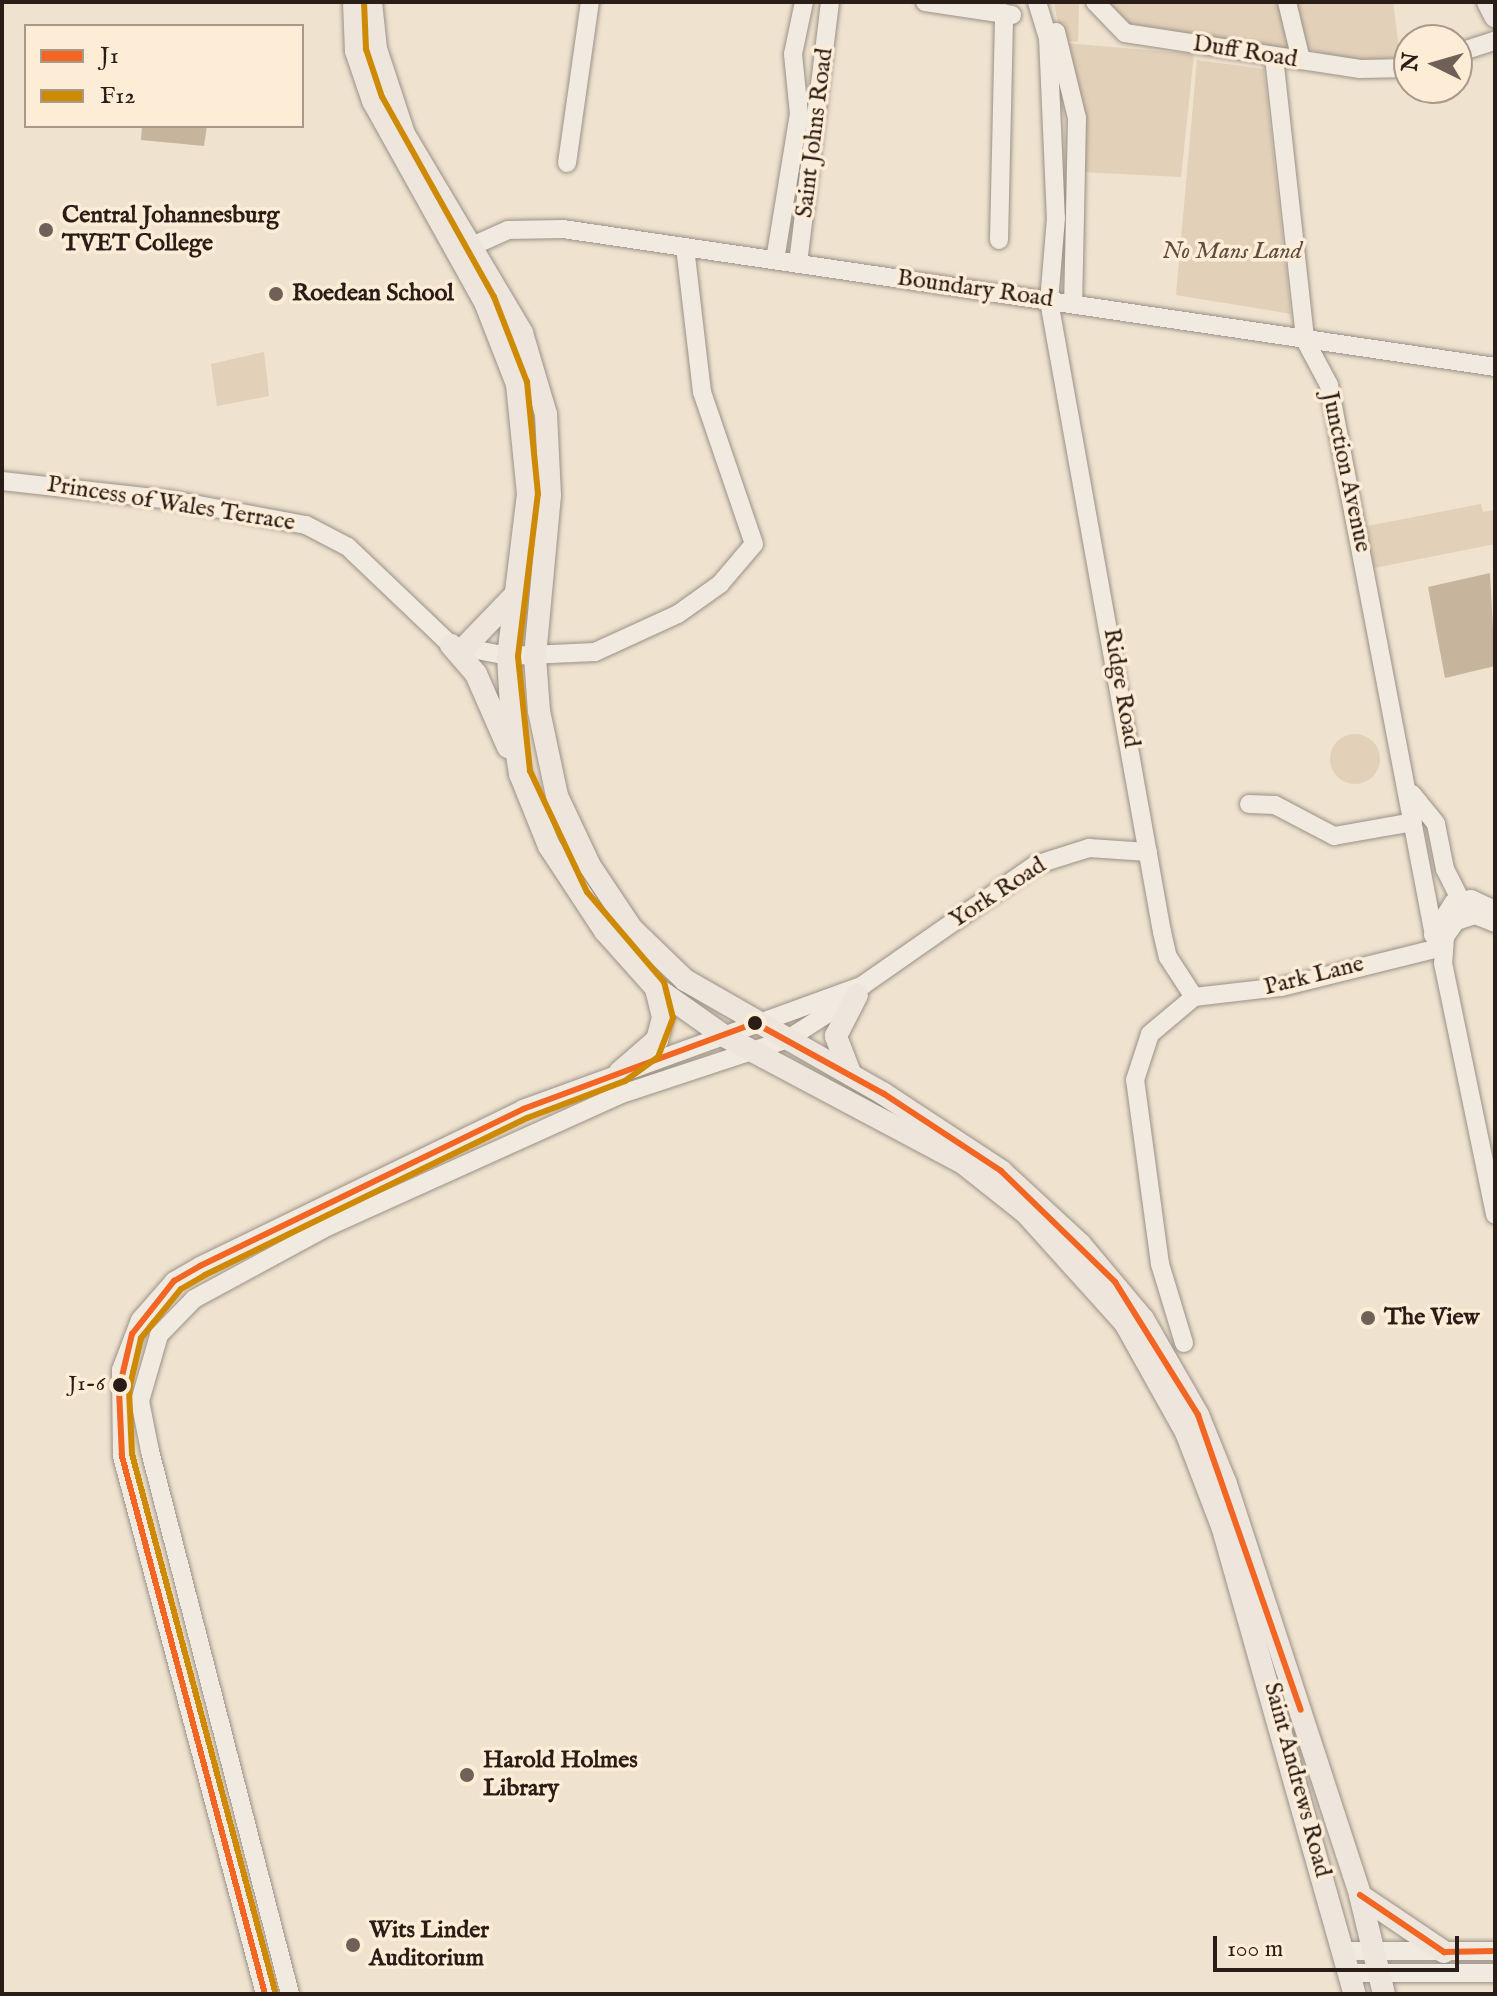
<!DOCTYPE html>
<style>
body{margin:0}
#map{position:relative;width:1497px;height:1996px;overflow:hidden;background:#efe2cf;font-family:"IM FELL English",serif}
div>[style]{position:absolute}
.green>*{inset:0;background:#e2d0b8}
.round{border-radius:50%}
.water>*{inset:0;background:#c6b49d}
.roads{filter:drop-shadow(0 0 2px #9a9186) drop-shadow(0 0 2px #9a9186)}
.minor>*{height:18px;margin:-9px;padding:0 9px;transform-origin:9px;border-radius:9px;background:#f1eae0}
.major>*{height:22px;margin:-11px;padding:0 11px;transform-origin:11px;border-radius:11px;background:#eee6dc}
.bus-1>*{height:6px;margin:-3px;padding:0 3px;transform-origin:3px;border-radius:3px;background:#f26522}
.bus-2>*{height:6px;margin:-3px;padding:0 3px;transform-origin:3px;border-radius:3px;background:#ce8a05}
.dots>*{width:22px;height:22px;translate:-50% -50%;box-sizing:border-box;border:4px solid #fdedd7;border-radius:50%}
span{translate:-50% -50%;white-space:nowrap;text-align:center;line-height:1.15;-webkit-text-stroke:7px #fdedd7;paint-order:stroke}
.bus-label{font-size:22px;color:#2a1c17}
.right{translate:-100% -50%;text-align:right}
.street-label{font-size:24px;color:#2a1c17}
.poi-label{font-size:24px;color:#2a1c17;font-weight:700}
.left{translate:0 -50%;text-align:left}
.park-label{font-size:24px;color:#5e4e42;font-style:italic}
.frame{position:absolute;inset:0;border:4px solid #2a1c17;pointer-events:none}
.legend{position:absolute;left:24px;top:24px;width:280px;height:104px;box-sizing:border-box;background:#fdedd7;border:2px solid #a9998a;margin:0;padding:10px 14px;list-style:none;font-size:24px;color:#2a1c17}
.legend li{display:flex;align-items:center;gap:16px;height:40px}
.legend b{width:40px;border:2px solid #a9998a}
.north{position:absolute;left:1393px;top:24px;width:80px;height:80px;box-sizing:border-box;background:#fdedd7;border:2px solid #a9998a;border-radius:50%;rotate:275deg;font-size:22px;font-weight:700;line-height:32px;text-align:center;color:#2a1c17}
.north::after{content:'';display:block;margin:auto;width:28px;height:36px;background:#6f6157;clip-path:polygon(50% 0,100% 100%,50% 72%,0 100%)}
.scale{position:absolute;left:1213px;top:1936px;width:246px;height:36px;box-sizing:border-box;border:4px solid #2a1c17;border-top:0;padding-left:10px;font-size:24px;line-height:28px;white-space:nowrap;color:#2a1c17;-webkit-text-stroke:6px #fdedd7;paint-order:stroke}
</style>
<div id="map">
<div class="green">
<div style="clip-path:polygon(1054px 2px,1079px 2px,1078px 42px,1061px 40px)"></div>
<div style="clip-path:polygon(1104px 2px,1280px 2px,1291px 52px,1122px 24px)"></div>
<div style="clip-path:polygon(1295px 2px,1393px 2px,1400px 57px,1353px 62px,1307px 49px)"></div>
<div style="clip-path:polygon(1065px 43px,1194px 54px,1181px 177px,1082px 172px)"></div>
<div style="clip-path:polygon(1197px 60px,1264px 69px,1291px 314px,1176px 295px)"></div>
<div style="clip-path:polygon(264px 352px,269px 396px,217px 406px,211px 364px)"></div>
<div style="clip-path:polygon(1481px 504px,1483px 512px,1495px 510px,1495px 544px,1369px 569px,1362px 527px)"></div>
<div class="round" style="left:1330px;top:734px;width:50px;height:50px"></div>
</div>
<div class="water">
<div style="clip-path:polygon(142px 126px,207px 126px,204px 146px,141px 140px)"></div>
<div style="clip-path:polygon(1490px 573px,1495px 666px,1445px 678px,1428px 587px)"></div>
</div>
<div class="roads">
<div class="minor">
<div style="left:925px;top:2px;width:88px;rotate:8.5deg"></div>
<div style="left:1037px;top:2px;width:37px;rotate:73deg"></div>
<div style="left:1048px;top:37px;width:181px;rotate:87.5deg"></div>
<div style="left:1056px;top:218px;width:83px;rotate:94.8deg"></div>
<div style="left:1049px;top:301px;width:641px;rotate:79.85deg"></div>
<div style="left:1162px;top:932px;width:26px;rotate:77deg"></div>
<div style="left:1168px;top:957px;width:48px;rotate:57deg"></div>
<div style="left:1095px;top:2px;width:43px;rotate:45.9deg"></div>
<div style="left:1125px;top:33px;width:238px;rotate:8.7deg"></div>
<div style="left:1360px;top:69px;width:49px;rotate:-1.2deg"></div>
<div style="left:1287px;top:2px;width:60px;rotate:76.4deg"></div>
<div style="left:1056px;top:32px;width:89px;rotate:76.3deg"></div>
<div style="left:1077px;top:118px;width:185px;rotate:91.2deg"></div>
<div style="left:1457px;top:53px;width:40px;rotate:-18deg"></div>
<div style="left:1274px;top:57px;width:285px;rotate:83.7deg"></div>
<div style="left:1305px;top:340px;width:51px;rotate:61.9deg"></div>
<div style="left:1329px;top:385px;width:555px;rotate:79.2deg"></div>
<div style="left:567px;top:163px;width:163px;rotate:-81.9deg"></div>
<div style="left:999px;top:240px;width:227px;rotate:-88.7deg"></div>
<div style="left:461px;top:251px;width:51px;rotate:-24.1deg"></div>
<div style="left:508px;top:230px;width:55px;rotate:-1deg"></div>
<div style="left:563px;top:229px;width:942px;rotate:8.42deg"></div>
<div style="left:775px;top:260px;width:148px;rotate:-80.7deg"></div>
<div style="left:799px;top:114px;width:60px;rotate:-95.7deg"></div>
<div style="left:793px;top:54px;width:53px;rotate:-78.1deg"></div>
<div style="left:798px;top:263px;width:262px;rotate:-83deg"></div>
<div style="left:2px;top:481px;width:171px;rotate:6.4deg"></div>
<div style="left:172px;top:500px;width:136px;rotate:10.6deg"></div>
<div style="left:306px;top:525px;width:47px;rotate:27.6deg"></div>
<div style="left:348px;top:547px;width:142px;rotate:43.6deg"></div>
<div style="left:451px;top:645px;width:58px;rotate:10.9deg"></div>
<div style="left:508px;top:656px;width:87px;rotate:-2.6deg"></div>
<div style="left:595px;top:652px;width:91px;rotate:-24.6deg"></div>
<div style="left:678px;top:614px;width:52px;rotate:-35.5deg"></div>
<div style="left:720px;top:584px;width:52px;rotate:-49.6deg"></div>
<div style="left:754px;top:544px;width:161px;rotate:-108.9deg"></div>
<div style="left:702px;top:392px;width:146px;rotate:-96.7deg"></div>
<div style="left:1412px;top:794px;width:38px;rotate:51deg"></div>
<div style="left:1436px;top:824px;width:46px;rotate:78.7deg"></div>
<div style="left:1445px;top:869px;width:51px;rotate:63.4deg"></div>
<div style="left:1249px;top:804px;width:26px;rotate:2deg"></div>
<div style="left:1275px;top:805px;width:67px;rotate:27.7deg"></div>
<div style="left:1334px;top:836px;width:80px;rotate:-10deg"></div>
<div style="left:1495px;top:923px;width:22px;rotate:-158deg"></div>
<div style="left:1475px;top:915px;width:20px;rotate:162deg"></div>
<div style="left:1456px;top:921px;width:19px;rotate:125deg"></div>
<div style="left:1445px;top:937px;width:26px;rotate:94deg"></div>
<div style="left:1443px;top:963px;width:257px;rotate:78.3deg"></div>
<div style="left:1433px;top:935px;width:39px;rotate:-58deg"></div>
<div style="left:1454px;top:902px;width:17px;rotate:-10deg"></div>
<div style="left:1471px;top:899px;width:26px;rotate:25deg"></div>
<div style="left:1194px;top:997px;width:88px;rotate:-6.6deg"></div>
<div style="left:1281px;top:987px;width:167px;rotate:-13.9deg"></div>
<div style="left:1184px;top:1343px;width:83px;rotate:-106.9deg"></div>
<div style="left:1160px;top:1264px;width:186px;rotate:-97.7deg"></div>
<div style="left:1135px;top:1080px;width:48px;rotate:-71.9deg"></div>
<div style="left:1150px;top:1034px;width:57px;rotate:-40.1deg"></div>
<div style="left:1346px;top:1951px;width:149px"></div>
<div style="left:1351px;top:1973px;width:144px"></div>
<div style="left:265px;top:1994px;width:557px;rotate:-104.89deg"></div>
<div style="left:122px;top:1456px;width:86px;rotate:-90.7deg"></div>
<div style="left:121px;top:1370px;width:53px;rotate:-69.2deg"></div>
<div style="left:140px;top:1320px;width:52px;rotate:-48.9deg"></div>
<div style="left:174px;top:1281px;width:30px;rotate:-30deg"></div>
<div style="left:200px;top:1266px;width:359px;rotate:-25.9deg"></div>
<div style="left:523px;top:1109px;width:362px;rotate:-20deg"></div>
<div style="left:863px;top:985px;width:210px;rotate:-34.9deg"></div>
<div style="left:1035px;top:865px;width:57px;rotate:-17.5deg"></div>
<div style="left:1089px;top:848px;width:59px;rotate:3.9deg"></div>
<div style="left:290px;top:1994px;width:561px;rotate:-104.46deg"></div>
<div style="left:150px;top:1451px;width:51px;rotate:-101.3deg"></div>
<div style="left:140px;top:1401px;width:69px;rotate:-73.9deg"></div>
<div style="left:159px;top:1335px;width:50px;rotate:-45.8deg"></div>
<div style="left:194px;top:1299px;width:153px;rotate:-28.4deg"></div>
<div style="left:329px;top:1226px;width:318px;rotate:-24.3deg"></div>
<div style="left:619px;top:1095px;width:178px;rotate:-18.3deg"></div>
<div style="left:788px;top:1039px;width:83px;rotate:-32.7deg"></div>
</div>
<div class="major">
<div style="left:354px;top:2px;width:49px;rotate:87.7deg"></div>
<div style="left:356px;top:51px;width:53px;rotate:71.2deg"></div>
<div style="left:373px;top:101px;width:230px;rotate:60.9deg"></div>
<div style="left:485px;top:302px;width:88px;rotate:68.7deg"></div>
<div style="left:517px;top:384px;width:111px;rotate:84.3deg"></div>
<div style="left:528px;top:494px;width:163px;rotate:97deg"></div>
<div style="left:508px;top:656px;width:67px;rotate:86.6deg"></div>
<div style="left:512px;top:723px;width:52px;rotate:81.1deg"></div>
<div style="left:520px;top:774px;width:78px;rotate:68.1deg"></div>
<div style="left:549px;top:846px;width:102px;rotate:56.6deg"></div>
<div style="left:605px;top:931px;width:76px;rotate:48.2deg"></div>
<div style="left:656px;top:988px;width:83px;rotate:35.2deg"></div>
<div style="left:724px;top:1036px;width:271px;rotate:28deg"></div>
<div style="left:963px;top:1163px;width:80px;rotate:38.4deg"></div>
<div style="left:1026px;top:1213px;width:148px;rotate:48deg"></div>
<div style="left:1125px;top:1323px;width:125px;rotate:60.8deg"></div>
<div style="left:1186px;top:1432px;width:104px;rotate:69.1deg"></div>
<div style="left:1223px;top:1529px;width:483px;rotate:74.2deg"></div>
<div style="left:371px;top:2px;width:47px;rotate:83.9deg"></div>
<div style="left:376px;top:49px;width:89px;rotate:71.8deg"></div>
<div style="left:404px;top:134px;width:231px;rotate:59.3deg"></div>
<div style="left:522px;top:333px;width:84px;rotate:73.5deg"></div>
<div style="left:546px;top:414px;width:81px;rotate:87.2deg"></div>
<div style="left:550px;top:495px;width:163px;rotate:95.3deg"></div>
<div style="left:535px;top:657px;width:54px;rotate:85.8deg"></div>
<div style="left:539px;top:711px;width:87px;rotate:78deg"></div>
<div style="left:557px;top:796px;width:77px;rotate:64.8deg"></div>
<div style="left:590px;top:866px;width:76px;rotate:56.3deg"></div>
<div style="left:632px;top:929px;width:74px;rotate:43.9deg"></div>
<div style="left:685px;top:980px;width:229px;rotate:29.8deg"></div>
<div style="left:884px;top:1094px;width:140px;rotate:33.3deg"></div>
<div style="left:1001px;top:1171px;width:108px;rotate:42.7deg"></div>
<div style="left:1080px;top:1244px;width:98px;rotate:50deg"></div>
<div style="left:1143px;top:1319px;width:111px;rotate:60.2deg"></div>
<div style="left:1198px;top:1415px;width:74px;rotate:67.9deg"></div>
<div style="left:1226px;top:1484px;width:432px;rotate:71.9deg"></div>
<div style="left:1360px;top:1895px;width:102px;rotate:76.4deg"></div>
<div style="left:1488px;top:2px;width:16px;rotate:63deg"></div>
<div style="left:451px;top:645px;width:38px;rotate:49deg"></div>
<div style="left:476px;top:674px;width:80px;rotate:66.3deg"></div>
<div style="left:464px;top:648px;width:71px;rotate:-46.1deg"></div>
<div style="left:620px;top:1072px;width:49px;rotate:-40.9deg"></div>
<div style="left:657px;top:1040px;width:24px;rotate:-75deg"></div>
<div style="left:663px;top:1017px;width:30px;rotate:-104deg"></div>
<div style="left:850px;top:1073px;width:40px;rotate:-111deg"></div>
<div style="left:836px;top:1036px;width:46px;rotate:-62.9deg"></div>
<div style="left:1361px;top:1896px;width:100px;rotate:34deg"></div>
</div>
</div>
<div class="bus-1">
<div style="left:1360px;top:1895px;width:102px;rotate:34.2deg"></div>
<div style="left:1444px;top:1952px;width:51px;rotate:-1.1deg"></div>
<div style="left:265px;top:1994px;width:557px;rotate:-104.89deg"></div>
<div style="left:122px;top:1456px;width:67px;rotate:-92.6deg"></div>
<div style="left:119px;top:1389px;width:57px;rotate:-76.7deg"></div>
<div style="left:132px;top:1334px;width:68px;rotate:-51.6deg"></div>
<div style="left:174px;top:1281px;width:30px;rotate:-30deg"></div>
<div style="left:200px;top:1266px;width:359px;rotate:-25.9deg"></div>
<div style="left:523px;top:1109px;width:247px;rotate:-20.3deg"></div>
<div style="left:755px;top:1023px;width:147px;rotate:28.8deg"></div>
<div style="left:884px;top:1094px;width:140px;rotate:33.3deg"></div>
<div style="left:1001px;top:1171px;width:159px;rotate:44.2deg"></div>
<div style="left:1115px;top:1282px;width:157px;rotate:58deg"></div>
<div style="left:1198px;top:1415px;width:312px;rotate:70.8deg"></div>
</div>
<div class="bus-2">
<div style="left:275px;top:1991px;width:556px;rotate:-104.91deg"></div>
<div style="left:132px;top:1454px;width:64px;rotate:-92.7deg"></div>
<div style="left:129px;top:1390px;width:53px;rotate:-77deg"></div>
<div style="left:141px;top:1338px;width:63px;rotate:-50.8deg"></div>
<div style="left:181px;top:1289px;width:28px;rotate:-30deg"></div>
<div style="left:205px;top:1275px;width:358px;rotate:-26deg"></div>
<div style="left:527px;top:1118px;width:105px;rotate:-20.7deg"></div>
<div style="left:625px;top:1081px;width:41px;rotate:-36deg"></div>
<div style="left:658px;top:1057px;width:42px;rotate:-69deg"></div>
<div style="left:673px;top:1018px;width:37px;rotate:-104deg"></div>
<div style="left:664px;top:982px;width:118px;rotate:-130.5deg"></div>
<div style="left:587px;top:892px;width:134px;rotate:-115.2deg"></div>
<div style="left:530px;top:771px;width:116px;rotate:-96deg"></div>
<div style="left:518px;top:656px;width:163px;rotate:-83deg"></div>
<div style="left:538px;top:494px;width:113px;rotate:-95.6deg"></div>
<div style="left:527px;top:382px;width:91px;rotate:-111.2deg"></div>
<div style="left:494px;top:297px;width:229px;rotate:-119.2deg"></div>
<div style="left:382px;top:97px;width:51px;rotate:-108.4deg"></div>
<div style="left:366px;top:49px;width:47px;rotate:-92.4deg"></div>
</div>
<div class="dots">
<div style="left:46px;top:230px;background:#6f6157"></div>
<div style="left:276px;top:294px;background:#6f6157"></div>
<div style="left:755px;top:1023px;background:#2a1c17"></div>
<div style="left:1368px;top:1318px;background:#6f6157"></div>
<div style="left:120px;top:1385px;background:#2a1c17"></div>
<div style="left:467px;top:1775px;background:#6f6157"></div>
<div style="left:353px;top:1945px;background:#6f6157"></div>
</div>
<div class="bus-label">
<span class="right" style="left:105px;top:1385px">J1-6</span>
</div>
<div class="street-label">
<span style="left:1245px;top:52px;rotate:9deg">Duff Road</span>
<span style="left:815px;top:133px;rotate:-83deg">Saint Johns Road</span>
<span style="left:975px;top:289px;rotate:8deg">Boundary Road</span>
<span style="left:1346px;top:472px;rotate:78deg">Junction Avenue</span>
<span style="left:171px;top:504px;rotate:9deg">Princess of Wales Terrace</span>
<span style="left:1121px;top:688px;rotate:80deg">Ridge Road</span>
<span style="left:998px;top:893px;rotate:-33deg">York Road</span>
<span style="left:1314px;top:976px;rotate:-14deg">Park Lane</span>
<span style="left:1297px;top:1780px;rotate:75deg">Saint Andrews Road</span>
</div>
<div class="poi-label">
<span class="left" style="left:62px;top:230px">Central Johannesburg<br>TVET College</span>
<span class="left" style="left:292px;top:294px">Roedean School</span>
<span class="left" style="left:1384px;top:1318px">The View</span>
<span class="left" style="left:483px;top:1775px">Harold Holmes<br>Library</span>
<span class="left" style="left:369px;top:1945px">Wits Linder<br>Auditorium</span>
</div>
<div class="park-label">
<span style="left:1232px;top:252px">No Mans Land</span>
</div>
<div class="frame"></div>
<ul class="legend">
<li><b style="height:10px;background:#f26522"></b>J1</li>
<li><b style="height:10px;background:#ce8a05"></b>F12</li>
</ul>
<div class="north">N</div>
<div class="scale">100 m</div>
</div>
